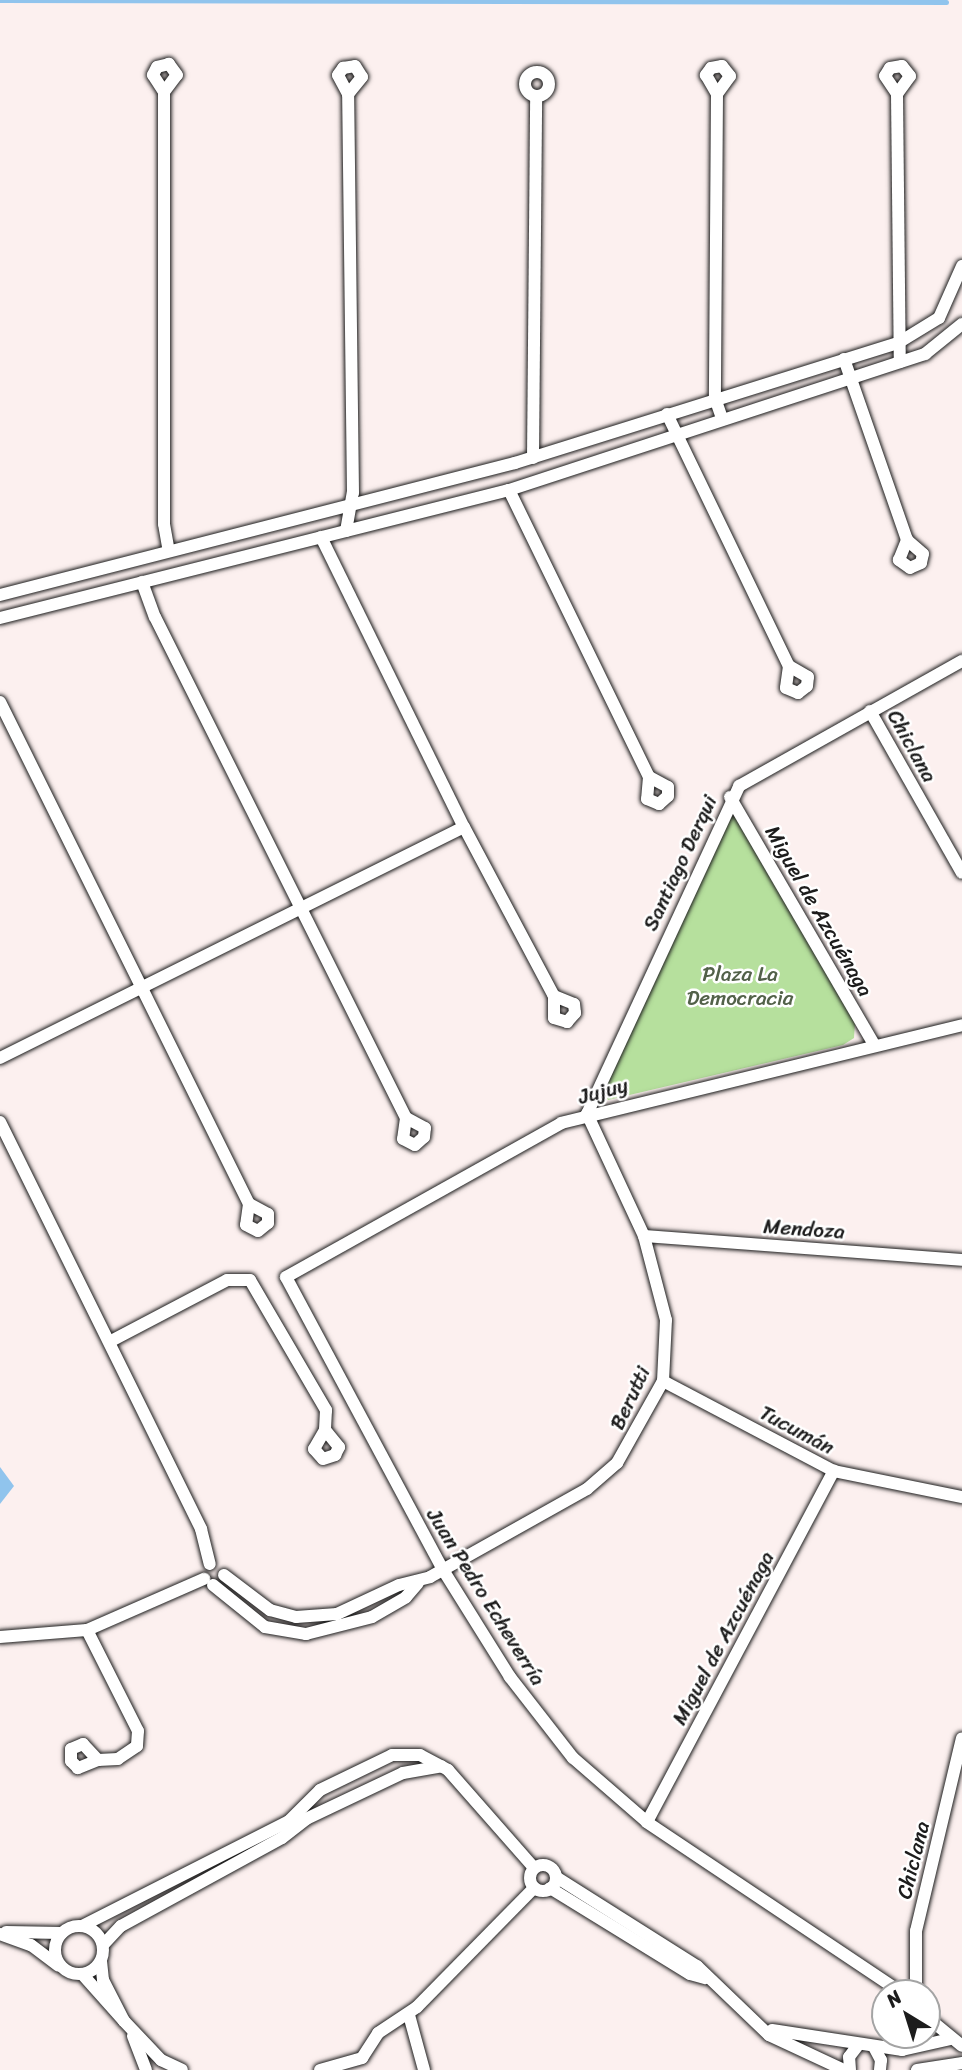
<!DOCTYPE html>
<meta charset="utf-8">
<style>
body{margin:0}
#map{position:relative;width:962px;height:2070px;overflow:hidden;background:#fcf0ef;font-family:Sriracha,sans-serif}
div>[style]{position:absolute}
.green>*{inset:0;background:#b6e09d}
.water>*{inset:0;background:#90c4ed}
.stream>*{height:4.5px;margin:-2.25px;padding:0 2.25px;transform-origin:2.25px;border-radius:2.25px;background:#90c4ed}
.roads{filter:drop-shadow(0 0 2px #1c1c1c) drop-shadow(0 0 2px #1c1c1c)}
.minor>*{height:12px;margin:-6px;padding:0 6px;transform-origin:6px;border-radius:6px;background:#fff}
.minor>.ring{margin:-6px;padding:0;box-sizing:content-box;background:none;border:12px solid #fff;border-radius:50%}
span{translate:-50% -50%;white-space:nowrap;text-align:center;line-height:1.15;-webkit-text-stroke:5px #fff;paint-order:stroke}
.street-label{font-size:21px;color:#1c1c1c}
.park-label{font-size:21px;color:#526149}
.north{position:absolute;left:871px;top:1979px;width:70px;height:70px;box-sizing:border-box;background:#fff;border:2px solid #a4a4a4;border-radius:50%;rotate:322deg;font-size:19px;font-weight:700;line-height:28px;text-align:center;color:#1c1c1c}
.north::after{content:'';display:block;margin:auto;width:24px;height:32px;background:#1c1c1c;clip-path:polygon(50% 0,100% 100%,50% 72%,0 100%)}
</style>
<div id="map">
<div class="green">
<div style="clip-path:polygon(729px 816px,736px 817px,855px 1023px,854px 1038px,843px 1045px,608px 1100px,604px 1092px)"></div>
</div>
<div class="water">
<div style="clip-path:polygon(0 1467px,14px 1486px,0 1504px)"></div>
</div>
<div class="stream">
<div style="left:0;top:0;width:946px;rotate:0.12deg"></div>
</div>
<div class="roads">
<div class="minor">
<div class="ring" style="left:525px;top:72px;width:12px;height:12px"></div>
<div style="left:164px;top:92px;width:21px;rotate:-53deg"></div>
<div style="left:177px;top:75px;width:14px;rotate:-126deg"></div>
<div style="left:169px;top:64px;width:12px;rotate:166deg"></div>
<div style="left:157px;top:67px;width:9px;rotate:117deg"></div>
<div style="left:153px;top:75px;width:20px;rotate:57deg"></div>
<div style="left:164px;top:92px;width:432px;rotate:90deg"></div>
<div style="left:164px;top:524px;width:27px;rotate:80deg"></div>
<div style="left:717px;top:94px;width:22px;rotate:-54deg"></div>
<div style="left:730px;top:76px;width:13px;rotate:-129deg"></div>
<div style="left:722px;top:66px;width:11px;rotate:170deg"></div>
<div style="left:711px;top:68px;width:9px;rotate:126deg"></div>
<div style="left:706px;top:75px;width:22px;rotate:60deg"></div>
<div style="left:717px;top:94px;width:304px;rotate:90.4deg"></div>
<div style="left:715px;top:398px;width:21px;rotate:71deg"></div>
<div style="left:897px;top:94px;width:22px;rotate:-54deg"></div>
<div style="left:910px;top:76px;width:13px;rotate:-129deg"></div>
<div style="left:902px;top:66px;width:12px;rotate:171deg"></div>
<div style="left:890px;top:68px;width:9px;rotate:122deg"></div>
<div style="left:885px;top:76px;width:22px;rotate:56deg"></div>
<div style="left:897px;top:94px;width:268px;rotate:89.4deg"></div>
<div style="left:844px;top:359px;width:192px;rotate:70.8deg"></div>
<div style="left:907px;top:540px;width:21px;rotate:41deg"></div>
<div style="left:923px;top:554px;width:9px;rotate:103deg"></div>
<div style="left:921px;top:563px;width:12px;rotate:156deg"></div>
<div style="left:910px;top:568px;width:14px;rotate:-144deg"></div>
<div style="left:899px;top:560px;width:22px;rotate:-68deg"></div>
<div style="left:667px;top:414px;width:280px;rotate:64.2deg"></div>
<div style="left:789px;top:666px;width:22px;rotate:98deg"></div>
<div style="left:786px;top:688px;width:13px;rotate:23deg"></div>
<div style="left:798px;top:693px;width:11px;rotate:-38deg"></div>
<div style="left:807px;top:686px;width:9px;rotate:-84deg"></div>
<div style="left:808px;top:677px;width:22px;rotate:-150deg"></div>
<div style="left:533px;top:458px;width:362px;rotate:-89.5deg"></div>
<div style="left:509px;top:490px;width:319px;rotate:64deg"></div>
<div style="left:649px;top:777px;width:22px;rotate:95deg"></div>
<div style="left:647px;top:799px;width:13px;rotate:23deg"></div>
<div style="left:659px;top:804px;width:12px;rotate:-42deg"></div>
<div style="left:668px;top:796px;width:9px;rotate:-90deg"></div>
<div style="left:668px;top:787px;width:21px;rotate:-152deg"></div>
<div style="left:346px;top:531px;width:39px;rotate:-80deg"></div>
<div style="left:353px;top:493px;width:399px;rotate:-90.7deg"></div>
<div style="left:348px;top:94px;width:21px;rotate:-118deg"></div>
<div style="left:338px;top:75px;width:9px;rotate:-54deg"></div>
<div style="left:343px;top:68px;width:12px;rotate:-9deg"></div>
<div style="left:355px;top:66px;width:13px;rotate:58deg"></div>
<div style="left:362px;top:77px;width:22px;rotate:129deg"></div>
<div style="left:321px;top:537px;width:323px;rotate:63.8deg"></div>
<div style="left:464px;top:827px;width:191px;rotate:62deg"></div>
<div style="left:554px;top:996px;width:22px;rotate:90deg"></div>
<div style="left:554px;top:1018px;width:14px;rotate:17deg"></div>
<div style="left:567px;top:1022px;width:12px;rotate:-48deg"></div>
<div style="left:575px;top:1013px;width:9px;rotate:-96deg"></div>
<div style="left:574px;top:1004px;width:22px;rotate:-158deg"></div>
<div style="left:142px;top:582px;width:37px;rotate:70deg"></div>
<div style="left:155px;top:617px;width:560px;rotate:63.39deg"></div>
<div style="left:406px;top:1118px;width:21px;rotate:98deg"></div>
<div style="left:403px;top:1139px;width:13px;rotate:27deg"></div>
<div style="left:415px;top:1145px;width:12px;rotate:-42deg"></div>
<div style="left:424px;top:1137px;width:9px;rotate:-84deg"></div>
<div style="left:425px;top:1128px;width:21px;rotate:-152deg"></div>
<div style="left:0;top:595px;width:532px;rotate:-14.38deg"></div>
<div style="left:515px;top:463px;width:401px;rotate:-17.4deg"></div>
<div style="left:898px;top:343px;width:48px;rotate:-31.4deg"></div>
<div style="left:939px;top:318px;width:57px;rotate:-66.1deg"></div>
<div style="left:0;top:618px;width:525px;rotate:-14.12deg"></div>
<div style="left:509px;top:490px;width:438px;rotate:-18.1deg"></div>
<div style="left:925px;top:354px;width:48px;rotate:-39deg"></div>
<div style="left:0;top:702px;width:560px;rotate:63.62deg"></div>
<div style="left:249px;top:1204px;width:21px;rotate:98deg"></div>
<div style="left:246px;top:1225px;width:13px;rotate:27deg"></div>
<div style="left:258px;top:1231px;width:13px;rotate:-39deg"></div>
<div style="left:268px;top:1223px;width:9px;rotate:-90deg"></div>
<div style="left:268px;top:1214px;width:21px;rotate:-152deg"></div>
<div style="left:870px;top:711px;width:186px;rotate:60.4deg"></div>
<div style="left:730px;top:797px;width:286px;rotate:59.8deg"></div>
<div style="left:0;top:1058px;width:518px;rotate:-26.47deg"></div>
<div style="left:0;top:1122px;width:454px;rotate:63.7deg"></div>
<div style="left:201px;top:1529px;width:36px;rotate:76deg"></div>
<div style="left:644px;top:1236px;width:319px;rotate:4.3deg"></div>
<div style="left:111px;top:1341px;width:131px;rotate:-27.7deg"></div>
<div style="left:227px;top:1280px;width:23px"></div>
<div style="left:250px;top:1280px;width:151px;rotate:59.7deg"></div>
<div style="left:326px;top:1410px;width:20px;rotate:93deg"></div>
<div style="left:325px;top:1430px;width:22px;rotate:120deg"></div>
<div style="left:314px;top:1449px;width:13px;rotate:48deg"></div>
<div style="left:323px;top:1459px;width:13px;rotate:-18deg"></div>
<div style="left:335px;top:1455px;width:9px;rotate:-63deg"></div>
<div style="left:339px;top:1447px;width:22px;rotate:-129deg"></div>
<div style="left:663px;top:1381px;width:193px;rotate:27.8deg"></div>
<div style="left:834px;top:1471px;width:131px;rotate:11.5deg"></div>
<div style="left:224px;top:1575px;width:58px;rotate:37.3deg"></div>
<div style="left:270px;top:1610px;width:27px;rotate:15deg"></div>
<div style="left:296px;top:1617px;width:41px;rotate:-4.2deg"></div>
<div style="left:337px;top:1614px;width:68px;rotate:-25.1deg"></div>
<div style="left:399px;top:1585px;width:32px;rotate:-14deg"></div>
<div style="left:430px;top:1577px;width:180px;rotate:-29.3deg"></div>
<div style="left:587px;top:1489px;width:40px;rotate:-41deg"></div>
<div style="left:617px;top:1463px;width:94px;rotate:-60.7deg"></div>
<div style="left:663px;top:1381px;width:61px;rotate:-87.2deg"></div>
<div style="left:666px;top:1320px;width:87px;rotate:-104.7deg"></div>
<div style="left:644px;top:1236px;width:135px;rotate:-115deg"></div>
<div style="left:587px;top:1114px;width:362px;rotate:-65.1deg"></div>
<div style="left:739px;top:786px;width:256px;rotate:-29.3deg"></div>
<div style="left:213px;top:1585px;width:67px;rotate:38.9deg"></div>
<div style="left:265px;top:1627px;width:42px;rotate:9.7deg"></div>
<div style="left:306px;top:1634px;width:68px;rotate:-14.4deg"></div>
<div style="left:372px;top:1617px;width:39px;rotate:-30deg"></div>
<div style="left:406px;top:1597px;width:18px;rotate:-49deg"></div>
<div style="left:87px;top:1630px;width:113px;rotate:63.2deg"></div>
<div style="left:138px;top:1731px;width:15px;rotate:94deg"></div>
<div style="left:137px;top:1746px;width:23px;rotate:146deg"></div>
<div style="left:118px;top:1759px;width:20px;rotate:177deg"></div>
<div style="left:98px;top:1760px;width:22px;rotate:158deg"></div>
<div style="left:78px;top:1768px;width:10px;rotate:-135deg"></div>
<div style="left:71px;top:1761px;width:12px;rotate:-90deg"></div>
<div style="left:71px;top:1749px;width:13px;rotate:-23deg"></div>
<div style="left:83px;top:1744px;width:22px;rotate:47deg"></div>
<div style="left:0;top:1637px;width:87px;rotate:-4.6deg"></div>
<div style="left:87px;top:1630px;width:128px;rotate:-23.6deg"></div>
<div style="left:647px;top:1822px;width:398px;rotate:-62deg"></div>
<div class="ring" style="left:530px;top:1865px;width:14px;height:14px"></div>
<div style="left:556px;top:1877px;width:167px;rotate:32.3deg"></div>
<div style="left:697px;top:1966px;width:100px;rotate:43.8deg"></div>
<div style="left:769px;top:2035px;width:83px;rotate:25deg"></div>
<div style="left:550px;top:1888px;width:164px;rotate:31.6deg"></div>
<div style="left:690px;top:1974px;width:16px;rotate:15deg"></div>
<div class="ring" style="left:55px;top:1926px;width:36px;height:36px"></div>
<div style="left:82px;top:1926px;width:232px;rotate:-26.9deg"></div>
<div style="left:289px;top:1821px;width:44px;rotate:-45deg"></div>
<div style="left:320px;top:1790px;width:80px;rotate:-25.9deg"></div>
<div style="left:392px;top:1755px;width:28px"></div>
<div style="left:420px;top:1755px;width:32px;rotate:28deg"></div>
<div style="left:448px;top:1770px;width:130px;rotate:48.7deg"></div>
<div style="left:6px;top:1932px;width:56px;rotate:1deg"></div>
<div style="left:0;top:1934px;width:33px;rotate:20deg"></div>
<div style="left:31px;top:1945px;width:34px;rotate:37deg"></div>
<div style="left:103px;top:1945px;width:26px;rotate:-47deg"></div>
<div style="left:121px;top:1926px;width:183px;rotate:-28.7deg"></div>
<div style="left:282px;top:1838px;width:31px;rotate:-38deg"></div>
<div style="left:306px;top:1819px;width:107px;rotate:-25.4deg"></div>
<div style="left:403px;top:1773px;width:39px;rotate:-10deg"></div>
<div style="left:83px;top:1975px;width:62px;rotate:48.3deg"></div>
<div style="left:124px;top:2021px;width:46px;rotate:-117.1deg"></div>
<div style="left:103px;top:1980px;width:18px;rotate:-96deg"></div>
<div style="left:902px;top:1993px;width:307px;rotate:-146.2deg"></div>
<div style="left:647px;top:1822px;width:98px;rotate:-139.1deg"></div>
<div style="left:573px;top:1758px;width:103px;rotate:-127.9deg"></div>
<div style="left:510px;top:1677px;width:128px;rotate:-122deg"></div>
<div style="left:442px;top:1568px;width:330px;rotate:-118.2deg"></div>
<div style="left:286px;top:1277px;width:315px;rotate:-29.2deg"></div>
<div style="left:561px;top:1123px;width:413px;rotate:-13.7deg"></div>
<div style="left:916px;top:1993px;width:62px;rotate:-90deg"></div>
<div style="left:916px;top:1931px;width:198px;rotate:-76.6deg"></div>
<div style="left:409px;top:2015px;width:57px;rotate:74.7deg"></div>
<div style="left:927px;top:2017px;width:45px;rotate:39.6deg"></div>
<div style="left:124px;top:2021px;width:54px;rotate:46.5deg"></div>
<div style="left:161px;top:2060px;width:23px;rotate:25deg"></div>
<div style="left:772px;top:2030px;width:132px;rotate:8.7deg"></div>
<div style="left:902px;top:2050px;width:49px;rotate:-12.9deg"></div>
<div style="left:133px;top:2036px;width:36px;rotate:69deg"></div>
<div style="left:874px;top:2047px;width:15px;rotate:62deg"></div>
<div style="left:881px;top:2060px;width:10px;rotate:96deg"></div>
<div style="left:320px;top:2070px;width:44px;rotate:-15.9deg"></div>
<div style="left:362px;top:2058px;width:30px;rotate:-57deg"></div>
<div style="left:378px;top:2033px;width:47px;rotate:-33.7deg"></div>
<div style="left:417px;top:2007px;width:167px;rotate:-45.5deg"></div>
<div style="left:850px;top:2070px;width:13px;rotate:-94deg"></div>
<div style="left:849px;top:2057px;width:15px;rotate:-53deg"></div>
<div style="left:917px;top:2070px;width:46px;rotate:-8.8deg"></div>
</div>
</div>
<div class="street-label">
<span style="left:912px;top:746px;rotate:61deg">Chiclana</span>
<span style="left:680px;top:863px;rotate:-65deg">Santiago Derqui</span>
<span style="left:819px;top:911px;rotate:60deg">Miguel de Azcuénaga</span>
<span style="left:603px;top:1091px;rotate:-15deg">Jujuy</span>
<span style="left:804px;top:1229px;rotate:4deg">Mendoza</span>
<span style="left:630px;top:1398px;rotate:-65deg">Berutti</span>
<span style="left:797px;top:1430px;rotate:28deg">Tucumán</span>
<span style="left:486px;top:1597px;rotate:58deg">Juan Pedro Echeverría</span>
<span style="left:723px;top:1638px;rotate:-62deg">Miguel de Azcuénaga</span>
<span style="left:913px;top:1860px;rotate:-76deg">Chiclana</span>
</div>
<div class="park-label">
<span style="left:740px;top:986px">Plaza La<br>Democracia</span>
</div>
<div class="north">N</div>
</div>
